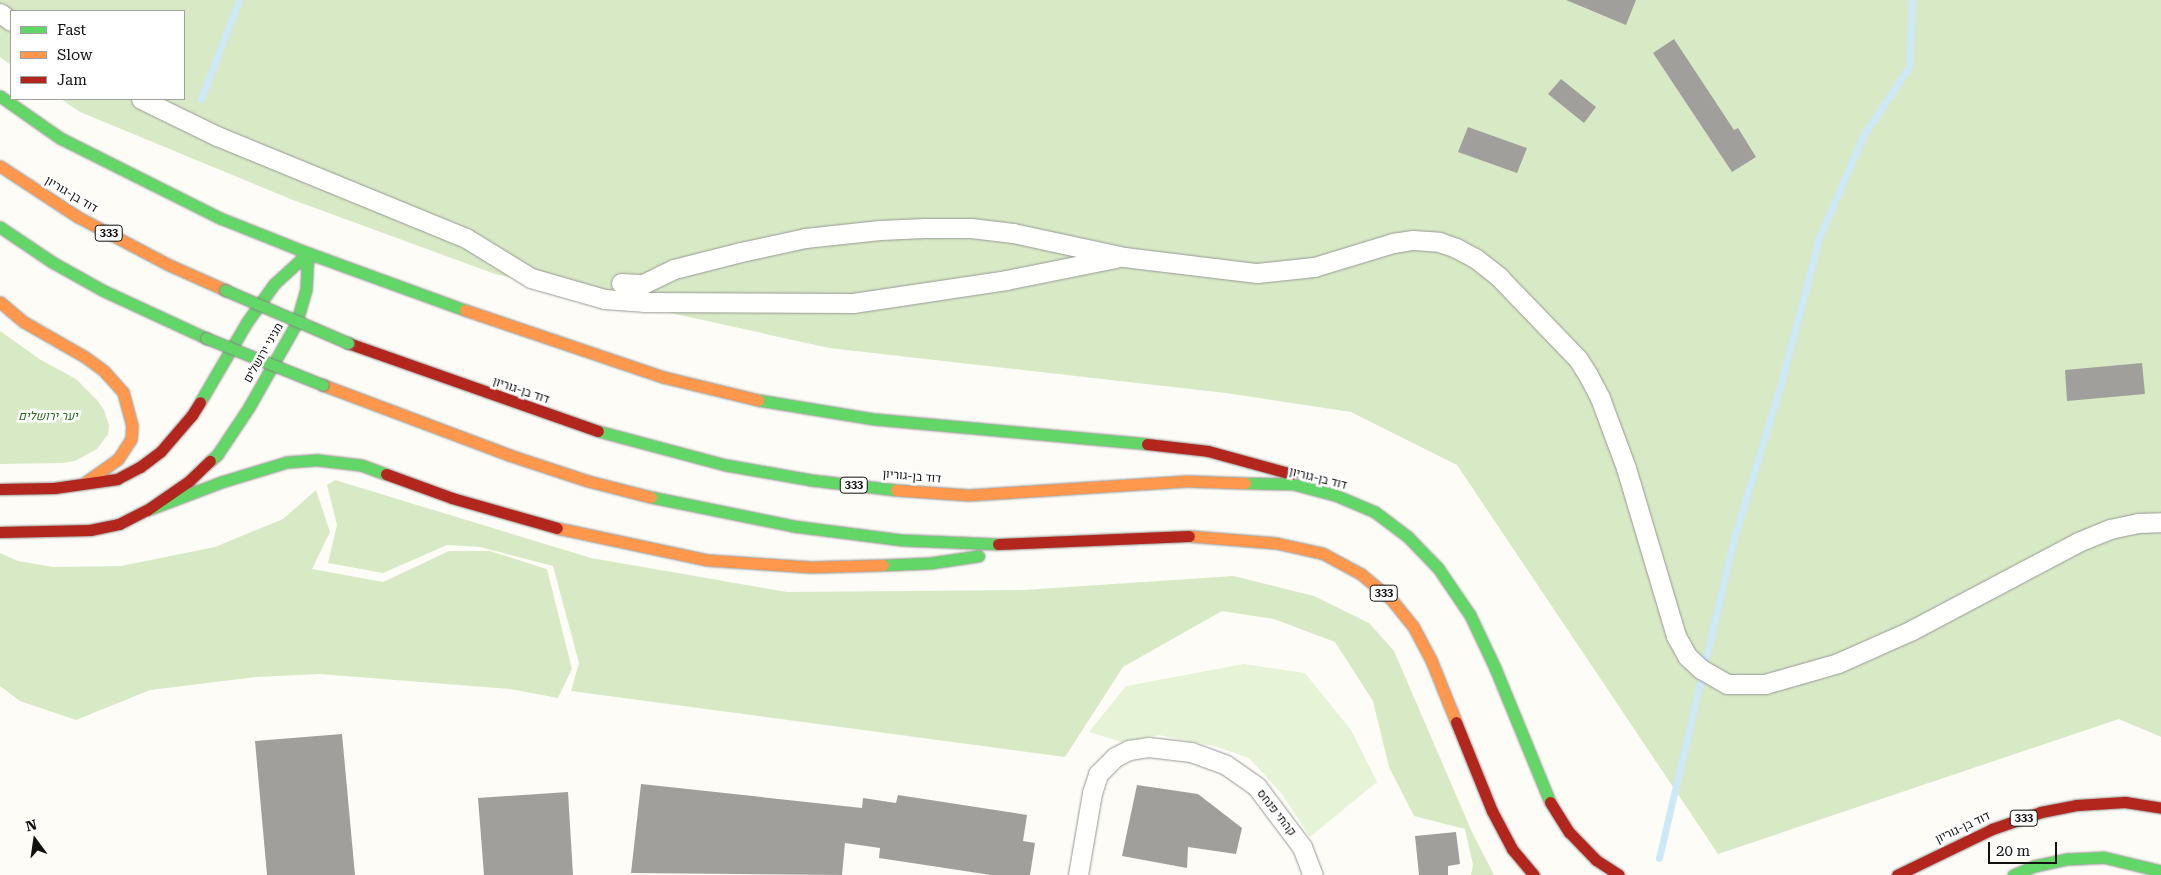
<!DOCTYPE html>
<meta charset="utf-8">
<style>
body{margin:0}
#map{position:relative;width:2161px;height:875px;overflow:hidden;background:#fdfcf7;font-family:"Roboto Serif",Heebo,serif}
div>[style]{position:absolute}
.green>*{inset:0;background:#e7f3d7}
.forest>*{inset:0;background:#d8eac5}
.stream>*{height:7px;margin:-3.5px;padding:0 3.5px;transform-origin:3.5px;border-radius:3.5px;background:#cde8f7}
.building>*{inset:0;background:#a19f9c}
.roads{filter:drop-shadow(0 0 1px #979795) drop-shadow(0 0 1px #979795)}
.street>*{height:19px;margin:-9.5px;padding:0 9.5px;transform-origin:9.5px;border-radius:9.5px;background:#fffffe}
.fast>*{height:11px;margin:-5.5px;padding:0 5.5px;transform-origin:5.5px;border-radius:5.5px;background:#63d668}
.slow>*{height:11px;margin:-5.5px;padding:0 5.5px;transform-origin:5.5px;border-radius:5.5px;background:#ff974d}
.jam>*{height:11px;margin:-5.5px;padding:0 5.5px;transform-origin:5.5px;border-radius:5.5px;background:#b3261e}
.bridges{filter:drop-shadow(0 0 1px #858482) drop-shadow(0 0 1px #858482)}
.fast-bridge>*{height:11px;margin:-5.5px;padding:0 5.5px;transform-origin:5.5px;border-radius:5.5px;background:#63d668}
span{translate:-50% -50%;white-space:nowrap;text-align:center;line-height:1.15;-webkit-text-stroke:5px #fff;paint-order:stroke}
.shield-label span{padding:1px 4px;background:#fff;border:1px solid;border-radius:4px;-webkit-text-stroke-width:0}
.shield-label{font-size:11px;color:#111;font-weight:700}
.street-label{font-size:12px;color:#111}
.park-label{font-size:12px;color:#2f6b1f;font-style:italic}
.legend{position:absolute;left:10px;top:10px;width:175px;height:90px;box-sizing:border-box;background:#fff;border:1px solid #a0a0a0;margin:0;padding:6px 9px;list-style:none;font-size:15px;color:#111}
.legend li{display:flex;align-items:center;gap:10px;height:25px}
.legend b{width:25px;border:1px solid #a0a0a0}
.north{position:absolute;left:10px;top:815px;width:50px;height:50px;-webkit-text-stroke:4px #fff;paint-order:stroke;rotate:346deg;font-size:14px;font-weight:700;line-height:20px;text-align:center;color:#111}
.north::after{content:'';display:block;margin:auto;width:18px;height:22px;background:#111;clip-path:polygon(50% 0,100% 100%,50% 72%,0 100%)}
.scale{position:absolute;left:1988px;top:842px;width:69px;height:22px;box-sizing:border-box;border:2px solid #111;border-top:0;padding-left:6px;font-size:15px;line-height:18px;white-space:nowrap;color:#111;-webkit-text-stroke:4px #fff;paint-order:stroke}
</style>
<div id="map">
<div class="green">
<div style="clip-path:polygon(1244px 664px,1305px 673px,1351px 730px,1377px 782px,1310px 837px,1281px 793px,1249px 758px,1214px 746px,1158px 735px,1122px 742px,1089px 732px,1126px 686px)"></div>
</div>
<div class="forest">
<div style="clip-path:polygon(0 0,2161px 0,2161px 737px,2119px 719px,1718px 854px,1457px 465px,1351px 412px,1226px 393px,829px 348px,495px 274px,293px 200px,80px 112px,61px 99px,184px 99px,184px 11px,11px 11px,11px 65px,0 57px)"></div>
<div style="clip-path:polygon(0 331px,41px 360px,76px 379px,97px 400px,104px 410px,109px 425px,108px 434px,97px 449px,75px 461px,63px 463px,0 464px)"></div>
<div style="clip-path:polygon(335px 480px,591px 558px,787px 592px,1024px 590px,1234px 576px,1314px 596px,1369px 623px,1394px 651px,1472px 832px,1494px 875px,1471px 875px,1473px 865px,1465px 829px,1414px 816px,1389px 767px,1373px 701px,1335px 642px,1274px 619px,1222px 611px,1123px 667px,1065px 757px,571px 691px,579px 663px,553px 566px,480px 547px,447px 545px,383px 573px,328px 563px,337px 525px,327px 485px)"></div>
<div style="clip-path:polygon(316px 490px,330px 532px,312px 569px,383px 582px,449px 551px,490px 551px,547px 569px,572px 669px,558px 698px,510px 689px,319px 674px,256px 677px,150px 690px,76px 720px,20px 701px,0 686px,0 553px,18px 561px,53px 567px,121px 566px,215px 547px,283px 519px)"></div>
</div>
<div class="stream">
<div style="left:201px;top:99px;width:106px;rotate:-69deg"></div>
<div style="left:1659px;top:858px;width:329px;rotate:-76.8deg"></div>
<div style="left:1734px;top:538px;width:162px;rotate:-73.1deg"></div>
<div style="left:1781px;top:383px;width:150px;rotate:-75.3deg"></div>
<div style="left:1819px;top:238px;width:111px;rotate:-66.7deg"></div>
<div style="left:1863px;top:136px;width:83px;rotate:-56.3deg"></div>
<div style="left:1909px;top:67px;width:67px;rotate:-87.4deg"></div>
</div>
<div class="building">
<div style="clip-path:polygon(1566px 0,1636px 0,1626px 25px)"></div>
<div style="clip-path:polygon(1674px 39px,1734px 130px,1738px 128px,1756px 157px,1732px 172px,1653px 53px)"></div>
<div style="clip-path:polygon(1561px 79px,1596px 107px,1584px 123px,1548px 94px)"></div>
<div style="clip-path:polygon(1468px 127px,1527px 148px,1517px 173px,1458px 152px)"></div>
<div style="clip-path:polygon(2142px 363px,2145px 394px,2067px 401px,2065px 370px)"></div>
<div style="clip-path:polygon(342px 734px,355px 875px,267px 875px,255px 741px)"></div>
<div style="clip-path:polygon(641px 784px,862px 808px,863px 798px,896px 803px,898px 795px,1027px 815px,1023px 841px,1035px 843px,1030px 875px,991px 875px,879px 858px,880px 848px,845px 843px,842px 875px,631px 873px)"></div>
<div style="clip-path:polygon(1137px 785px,1198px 794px,1242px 828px,1236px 854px,1188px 847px,1187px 868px,1122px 856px)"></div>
<div style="clip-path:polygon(568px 792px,573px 875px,484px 875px,478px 798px)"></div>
<div style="clip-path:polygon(1456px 832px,1460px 864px,1448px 866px,1448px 875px,1419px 875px,1415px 836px)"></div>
</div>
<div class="roads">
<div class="street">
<div style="left:0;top:13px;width:14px;rotate:36deg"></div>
<div style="left:141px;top:99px;width:85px;rotate:26deg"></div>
<div style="left:217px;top:136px;width:269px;rotate:22.3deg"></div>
<div style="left:466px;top:238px;width:76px;rotate:31.6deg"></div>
<div style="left:531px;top:278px;width:76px;rotate:16deg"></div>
<div style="left:604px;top:299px;width:39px;rotate:4deg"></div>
<div style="left:643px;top:302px;width:210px;rotate:0.3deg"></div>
<div style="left:853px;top:303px;width:155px;rotate:-8.5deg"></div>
<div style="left:1006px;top:280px;width:112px;rotate:-11.3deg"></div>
<div style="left:621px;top:283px;width:22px;rotate:3deg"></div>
<div style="left:643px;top:284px;width:34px;rotate:-26deg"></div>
<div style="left:674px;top:269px;width:69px;rotate:-14.2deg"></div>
<div style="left:741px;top:252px;width:66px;rotate:-12.3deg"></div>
<div style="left:805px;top:238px;width:75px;rotate:-6.1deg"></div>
<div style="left:880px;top:230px;width:45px;rotate:-2.5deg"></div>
<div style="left:925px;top:228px;width:46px"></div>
<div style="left:971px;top:228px;width:42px;rotate:6.8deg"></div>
<div style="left:1013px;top:233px;width:114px;rotate:12.2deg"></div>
<div style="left:1124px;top:257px;width:134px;rotate:6.9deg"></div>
<div style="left:1257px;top:273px;width:57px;rotate:-6deg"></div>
<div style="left:1314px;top:267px;width:83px;rotate:-16.9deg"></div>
<div style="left:1393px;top:243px;width:20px;rotate:-9deg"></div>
<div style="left:1413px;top:240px;width:26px;rotate:4deg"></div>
<div style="left:1439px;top:242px;width:18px;rotate:19deg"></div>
<div style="left:1456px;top:248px;width:21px;rotate:28deg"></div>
<div style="left:1475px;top:258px;width:31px;rotate:38deg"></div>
<div style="left:1499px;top:277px;width:114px;rotate:46.1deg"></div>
<div style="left:1578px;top:359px;width:19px;rotate:58deg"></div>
<div style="left:1588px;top:375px;width:26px;rotate:62deg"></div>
<div style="left:1600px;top:398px;width:75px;rotate:69.6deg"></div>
<div style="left:1626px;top:468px;width:175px;rotate:73.4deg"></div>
<div style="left:1676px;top:636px;width:23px;rotate:61deg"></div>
<div style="left:1687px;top:656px;width:19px;rotate:43deg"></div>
<div style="left:1701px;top:669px;width:30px;rotate:30deg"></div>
<div style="left:1727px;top:684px;width:38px"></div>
<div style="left:1765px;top:684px;width:76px;rotate:-16deg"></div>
<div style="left:1838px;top:663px;width:81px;rotate:-24deg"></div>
<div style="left:1912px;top:630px;width:188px;rotate:-27.9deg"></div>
<div style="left:2078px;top:542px;width:35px;rotate:-22deg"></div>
<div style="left:2110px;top:529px;width:29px;rotate:-12deg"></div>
<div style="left:2138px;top:523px;width:23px;rotate:-2deg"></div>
<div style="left:1078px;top:875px;width:83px;rotate:-80.3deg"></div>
<div style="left:1092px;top:793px;width:20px;rotate:-72deg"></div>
<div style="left:1098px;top:774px;width:24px;rotate:-45deg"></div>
<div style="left:1115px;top:757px;width:16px;rotate:-27deg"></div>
<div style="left:1129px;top:750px;width:19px;rotate:-9deg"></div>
<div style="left:1148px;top:747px;width:43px;rotate:6.6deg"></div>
<div style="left:1191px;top:752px;width:37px;rotate:20deg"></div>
<div style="left:1226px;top:765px;width:38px;rotate:35deg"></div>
<div style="left:1257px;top:787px;width:75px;rotate:53.1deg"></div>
<div style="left:1302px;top:847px;width:30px;rotate:69deg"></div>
</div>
<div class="fast">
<div style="left:0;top:96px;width:73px;rotate:35deg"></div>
<div style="left:60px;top:138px;width:179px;rotate:26.6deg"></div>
<div style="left:220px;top:218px;width:95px;rotate:21.7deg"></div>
<div style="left:308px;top:253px;width:167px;rotate:20deg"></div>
<div style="left:0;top:227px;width:63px;rotate:33.9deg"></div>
<div style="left:52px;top:262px;width:57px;rotate:29.2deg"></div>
<div style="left:102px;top:290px;width:115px;rotate:24.8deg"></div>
<div style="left:758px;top:400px;width:118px;rotate:9.3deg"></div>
<div style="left:874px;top:419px;width:274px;rotate:5.2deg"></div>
<div style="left:200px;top:402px;width:93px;rotate:-59.6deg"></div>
<div style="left:247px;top:322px;width:47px;rotate:-54.6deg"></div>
<div style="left:274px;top:284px;width:46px;rotate:-42.4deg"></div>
<div style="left:598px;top:431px;width:132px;rotate:14.9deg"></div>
<div style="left:726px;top:465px;width:86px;rotate:10deg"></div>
<div style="left:811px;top:480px;width:86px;rotate:6.7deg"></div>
<div style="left:210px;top:461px;width:9px;rotate:-41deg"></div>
<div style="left:217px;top:455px;width:58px;rotate:-56.3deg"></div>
<div style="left:249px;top:407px;width:95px;rotate:-60.5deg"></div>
<div style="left:296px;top:324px;width:36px;rotate:-74deg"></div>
<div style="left:306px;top:289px;width:36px;rotate:-87deg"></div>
<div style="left:1245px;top:483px;width:48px;rotate:1.2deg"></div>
<div style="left:1293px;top:484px;width:43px;rotate:14.7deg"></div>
<div style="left:1335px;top:495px;width:43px;rotate:23deg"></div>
<div style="left:1375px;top:512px;width:40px;rotate:37deg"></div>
<div style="left:1407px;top:536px;width:45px;rotate:45.9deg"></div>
<div style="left:1438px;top:568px;width:57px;rotate:55.8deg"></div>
<div style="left:1470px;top:615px;width:59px;rotate:64.7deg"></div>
<div style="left:1495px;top:668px;width:145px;rotate:67.7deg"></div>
<div style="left:651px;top:497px;width:145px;rotate:11.5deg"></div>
<div style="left:793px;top:526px;width:111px;rotate:7.3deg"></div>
<div style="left:903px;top:540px;width:95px;rotate:2.4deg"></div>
<div style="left:147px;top:510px;width:79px;rotate:-20.7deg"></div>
<div style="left:221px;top:482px;width:69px;rotate:-16.9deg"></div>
<div style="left:287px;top:462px;width:31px;rotate:-4deg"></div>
<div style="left:318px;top:460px;width:43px;rotate:6.6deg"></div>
<div style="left:361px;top:465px;width:27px;rotate:20deg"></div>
<div style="left:883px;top:565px;width:47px;rotate:-2.4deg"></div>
<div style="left:930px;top:563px;width:49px;rotate:-8.3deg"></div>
<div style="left:2013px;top:875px;width:23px;rotate:-23deg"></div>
<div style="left:2034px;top:866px;width:35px;rotate:-12deg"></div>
<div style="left:2068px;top:859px;width:35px;rotate:-3deg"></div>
<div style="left:2103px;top:857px;width:60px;rotate:13.6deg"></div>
</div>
<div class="slow">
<div style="left:0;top:166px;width:93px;rotate:33.2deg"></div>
<div style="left:78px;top:217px;width:101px;rotate:27.8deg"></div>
<div style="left:167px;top:264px;width:64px;rotate:24.1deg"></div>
<div style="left:0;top:302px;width:31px;rotate:40deg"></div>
<div style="left:24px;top:322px;width:70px;rotate:29.8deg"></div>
<div style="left:85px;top:357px;width:24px;rotate:36deg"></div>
<div style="left:104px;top:371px;width:28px;rotate:48deg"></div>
<div style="left:123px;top:392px;width:34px;rotate:75deg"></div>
<div style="left:132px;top:425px;width:14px;rotate:94deg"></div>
<div style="left:131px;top:439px;width:24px;rotate:123deg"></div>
<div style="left:118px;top:459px;width:42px;rotate:144.8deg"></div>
<div style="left:465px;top:310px;width:209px;rotate:18.7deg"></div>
<div style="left:663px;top:377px;width:98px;rotate:13.6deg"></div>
<div style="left:323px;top:385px;width:199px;rotate:20.6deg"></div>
<div style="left:509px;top:455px;width:83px;rotate:18.2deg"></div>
<div style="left:588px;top:481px;width:65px;rotate:14.3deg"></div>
<div style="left:896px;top:490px;width:73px;rotate:3.9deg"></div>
<div style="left:969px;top:495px;width:218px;rotate:-3.7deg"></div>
<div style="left:1187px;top:481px;width:58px;rotate:2deg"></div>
<div style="left:557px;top:528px;width:153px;rotate:12deg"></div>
<div style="left:707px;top:560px;width:104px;rotate:3.9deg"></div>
<div style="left:811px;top:567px;width:72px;rotate:-1.6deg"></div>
<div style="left:1189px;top:536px;width:87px;rotate:4.6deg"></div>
<div style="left:1276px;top:543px;width:47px;rotate:12.3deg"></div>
<div style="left:1322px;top:553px;width:44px;rotate:28.3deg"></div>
<div style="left:1361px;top:574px;width:39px;rotate:40deg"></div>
<div style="left:1391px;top:599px;width:35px;rotate:51deg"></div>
<div style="left:1413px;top:626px;width:38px;rotate:62deg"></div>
<div style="left:1431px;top:660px;width:67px;rotate:68deg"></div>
</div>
<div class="jam">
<div style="left:348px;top:343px;width:265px;rotate:19.4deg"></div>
<div style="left:1147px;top:444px;width:61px;rotate:6.5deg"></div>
<div style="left:1208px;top:451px;width:87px;rotate:15.3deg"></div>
<div style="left:386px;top:474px;width:70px;rotate:20deg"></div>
<div style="left:452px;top:498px;width:109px;rotate:15.9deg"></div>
<div style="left:0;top:489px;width:54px;rotate:-1.1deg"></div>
<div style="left:54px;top:488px;width:64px;rotate:-8.1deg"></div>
<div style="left:117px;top:479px;width:26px;rotate:-28deg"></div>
<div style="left:140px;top:467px;width:26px;rotate:-37deg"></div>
<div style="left:161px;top:451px;width:48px;rotate:-49.3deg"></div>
<div style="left:192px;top:415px;width:15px;rotate:-58deg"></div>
<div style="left:0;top:532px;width:90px;rotate:-1.3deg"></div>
<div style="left:90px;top:530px;width:30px;rotate:-12deg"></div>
<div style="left:119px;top:524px;width:31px;rotate:-27deg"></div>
<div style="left:147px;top:510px;width:51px;rotate:-34.6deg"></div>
<div style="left:189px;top:481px;width:29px;rotate:-44deg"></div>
<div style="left:998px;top:544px;width:191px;rotate:-2.4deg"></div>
<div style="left:1456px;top:722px;width:96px;rotate:68deg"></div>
<div style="left:1492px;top:811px;width:43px;rotate:62.2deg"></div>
<div style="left:1512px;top:849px;width:34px;rotate:50deg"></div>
<div style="left:1550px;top:802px;width:36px;rotate:58deg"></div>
<div style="left:1569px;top:832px;width:39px;rotate:46deg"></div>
<div style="left:1596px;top:860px;width:27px;rotate:33deg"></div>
<div style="left:1897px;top:875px;width:106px;rotate:-25.8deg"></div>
<div style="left:1992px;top:829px;width:52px;rotate:-19.1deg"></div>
<div style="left:2041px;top:812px;width:37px;rotate:-11deg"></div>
<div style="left:2077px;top:805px;width:48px;rotate:-3.6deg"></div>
<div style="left:2125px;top:802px;width:36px;rotate:9deg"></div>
</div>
</div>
<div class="bridges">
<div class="fast-bridge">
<div style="left:225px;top:290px;width:134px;rotate:23.3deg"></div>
<div style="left:206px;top:338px;width:126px;rotate:21.9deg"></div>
</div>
</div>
<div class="shield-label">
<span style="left:109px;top:233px">333</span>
<span style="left:854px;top:485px">333</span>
<span style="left:1384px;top:593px">333</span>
<span style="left:2024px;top:818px">333</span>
</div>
<div class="street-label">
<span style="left:71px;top:195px;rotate:31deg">דוד בן-גוריון</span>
<span style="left:264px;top:353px;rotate:-60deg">מגיני ירושלים</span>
<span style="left:521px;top:391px;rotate:19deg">דוד בן-גוריון</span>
<span style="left:912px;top:477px;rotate:5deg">דוד בן-גוריון</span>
<span style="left:1318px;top:479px;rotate:14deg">דוד בן-גוריון</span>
<span style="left:1276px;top:813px;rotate:52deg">קהתי פנחס</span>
<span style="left:1963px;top:828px;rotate:-25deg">דוד בן-גוריון</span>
</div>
<div class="park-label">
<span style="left:48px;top:417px">יער ירושלים</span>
</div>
<ul class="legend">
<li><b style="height:6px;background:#63d668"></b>Fast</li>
<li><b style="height:6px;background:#ff974d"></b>Slow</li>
<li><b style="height:6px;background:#b3261e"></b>Jam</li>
</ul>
<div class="north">N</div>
<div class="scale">20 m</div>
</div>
